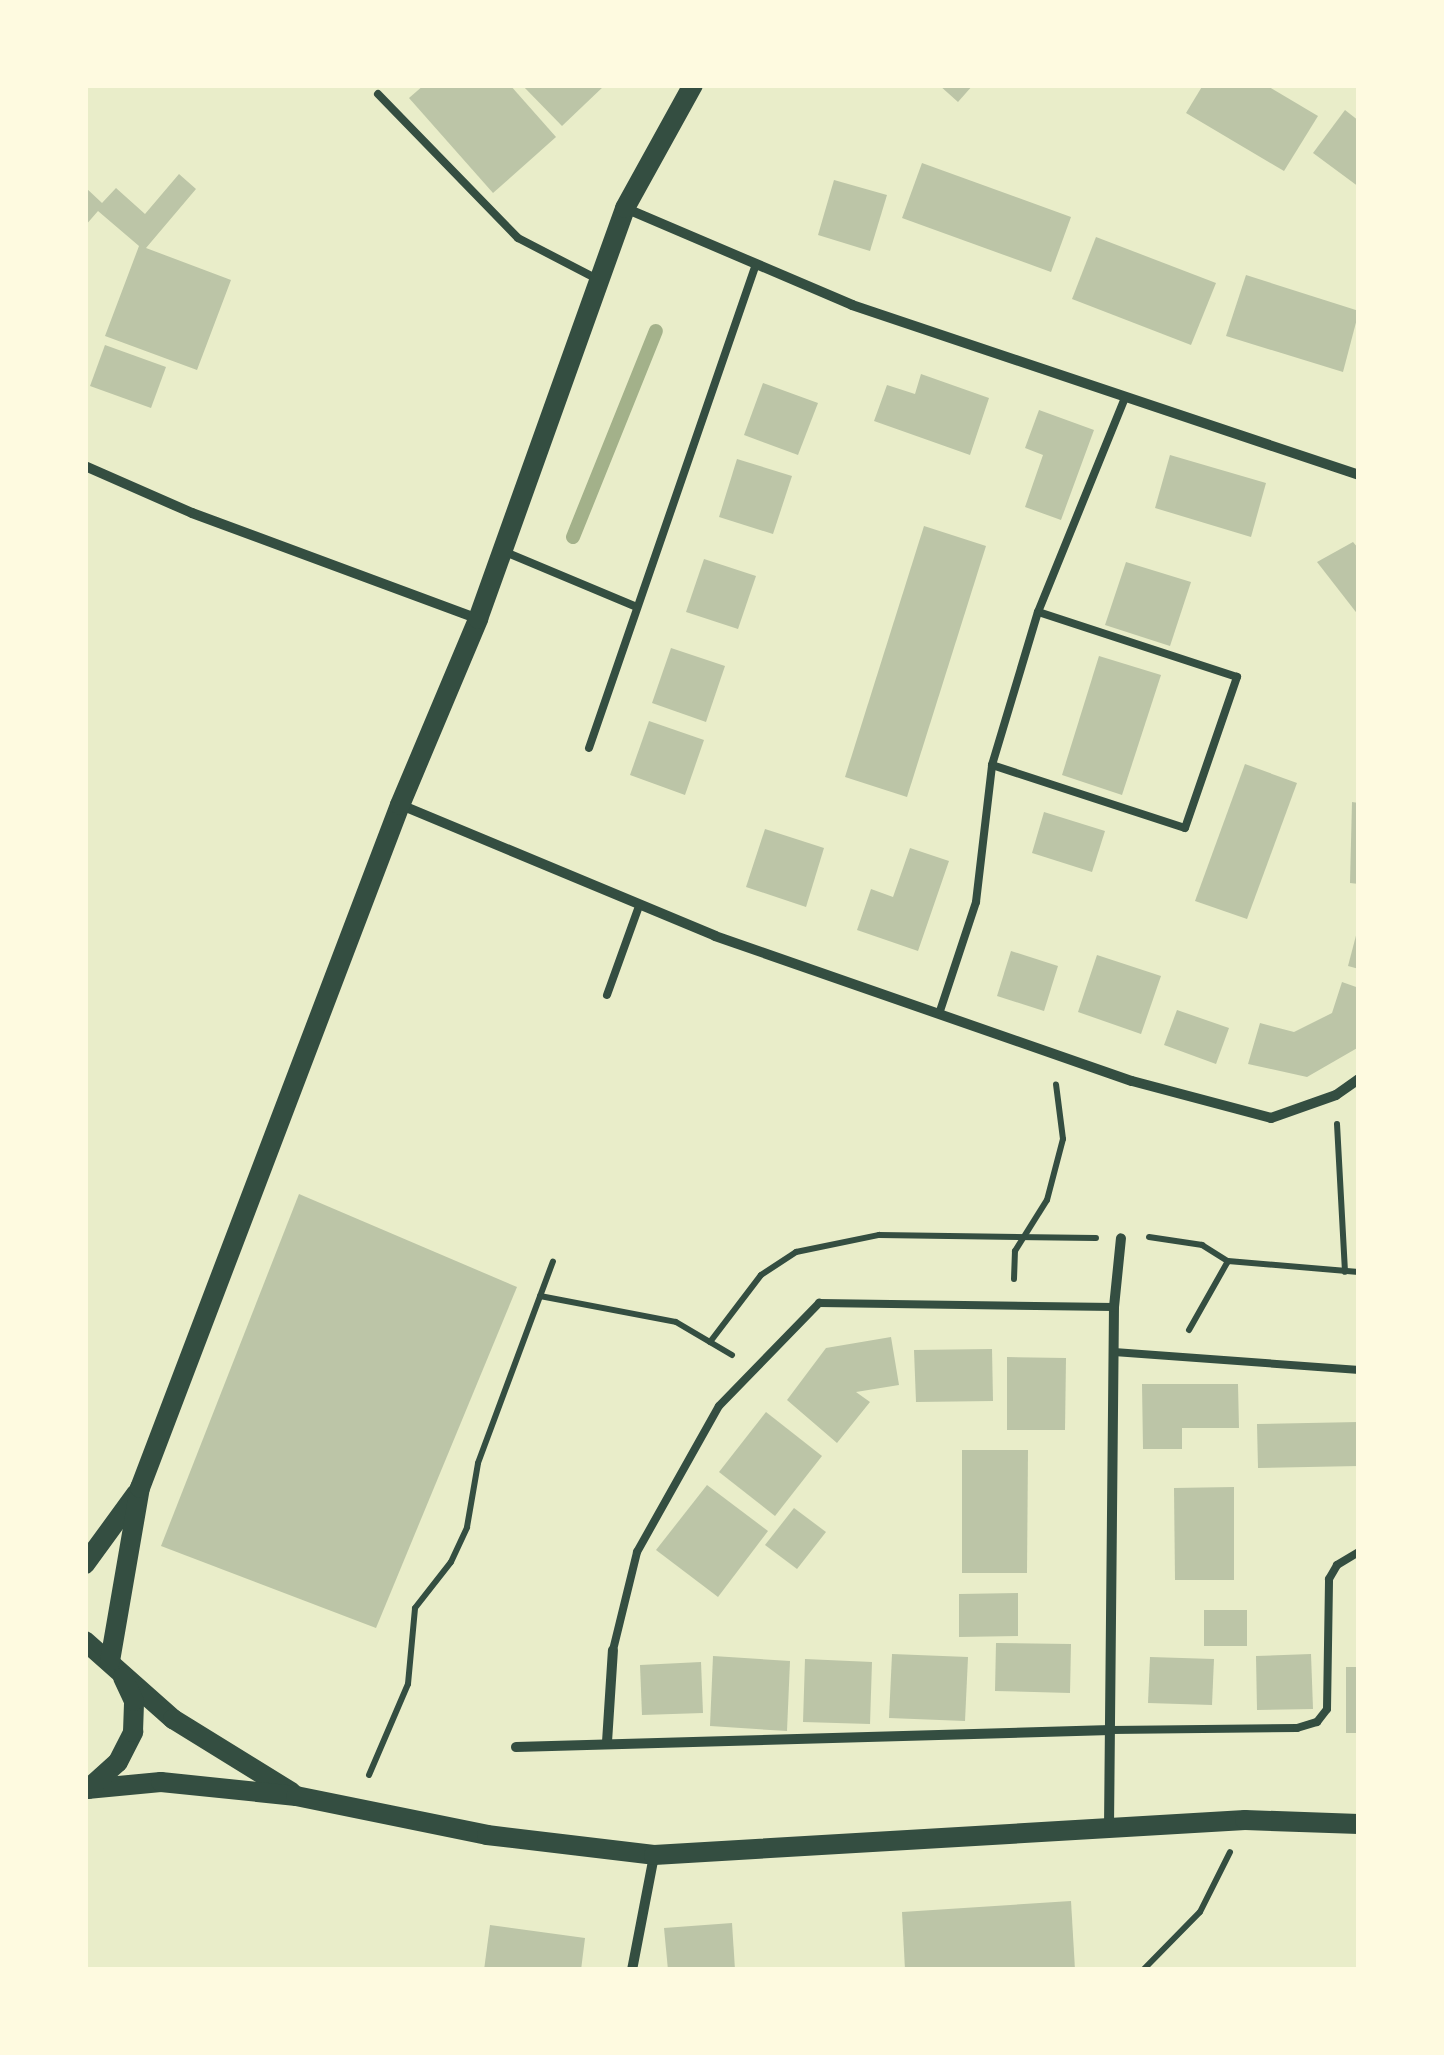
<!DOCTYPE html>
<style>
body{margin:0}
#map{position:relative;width:1444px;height:2055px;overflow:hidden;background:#e9edc9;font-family:"Times New Roman",serif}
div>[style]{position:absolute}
.stream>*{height:14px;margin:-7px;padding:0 7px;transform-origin:7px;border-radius:7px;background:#a3b18a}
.building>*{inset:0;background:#bcc5a7}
.path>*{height:6px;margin:-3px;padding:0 3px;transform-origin:3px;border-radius:3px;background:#344e41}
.service>*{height:8px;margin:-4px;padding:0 4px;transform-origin:4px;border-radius:4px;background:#344e41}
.minor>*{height:10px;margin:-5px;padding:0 5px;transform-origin:5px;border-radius:5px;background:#344e41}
.secondary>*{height:20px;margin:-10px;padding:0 10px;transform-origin:10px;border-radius:10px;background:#344e41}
span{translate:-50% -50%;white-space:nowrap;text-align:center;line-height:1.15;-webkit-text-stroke:9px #fefae0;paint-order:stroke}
.frame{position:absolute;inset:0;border:88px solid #fefae0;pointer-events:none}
</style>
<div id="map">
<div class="stream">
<div style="left:573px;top:537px;width:222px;rotate:-68.1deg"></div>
</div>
<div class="building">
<div style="clip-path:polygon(424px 85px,510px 85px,556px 137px,493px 193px,409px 98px)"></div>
<div style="clip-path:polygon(522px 85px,605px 85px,562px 126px)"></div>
<div style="clip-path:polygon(939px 85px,973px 85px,958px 102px)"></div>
<div style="clip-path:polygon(1203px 85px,1266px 85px,1318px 116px,1284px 171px,1186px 113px)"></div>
<div style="clip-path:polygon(1345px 110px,1359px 121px,1359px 187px,1313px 153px)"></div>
<div style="clip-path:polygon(922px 163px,1071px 217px,1051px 272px,902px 218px)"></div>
<div style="clip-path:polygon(179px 174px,196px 189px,146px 248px,231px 280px,197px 370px,105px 336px,139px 246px,98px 211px,85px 226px,85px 187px,102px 203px,116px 188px,145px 214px)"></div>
<div style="clip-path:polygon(834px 180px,887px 195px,870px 251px,818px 235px)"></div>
<div style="clip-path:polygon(1096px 237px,1216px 283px,1191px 345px,1072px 299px)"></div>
<div style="clip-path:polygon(1246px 275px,1359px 311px,1343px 372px,1226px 336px)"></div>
<div style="clip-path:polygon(105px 345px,166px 367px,151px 408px,90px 386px)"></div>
<div style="clip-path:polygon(921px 374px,989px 398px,970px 455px,874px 421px,887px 385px,915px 394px)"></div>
<div style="clip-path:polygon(763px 383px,818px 403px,798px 455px,744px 435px)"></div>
<div style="clip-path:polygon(1039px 410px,1094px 430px,1061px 520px,1025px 507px,1043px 455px,1025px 448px)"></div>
<div style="clip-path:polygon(1170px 455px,1266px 483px,1251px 537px,1155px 508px)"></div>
<div style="clip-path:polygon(737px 459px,792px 476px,773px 534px,719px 517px)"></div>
<div style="clip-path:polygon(924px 526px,986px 546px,907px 797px,845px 777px)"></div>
<div style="clip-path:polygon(1353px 542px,1359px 549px,1359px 616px,1317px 562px)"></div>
<div style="clip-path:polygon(704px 559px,756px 576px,738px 629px,686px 612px)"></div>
<div style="clip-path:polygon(1126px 562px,1191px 582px,1170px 646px,1105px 625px)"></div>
<div style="clip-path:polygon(671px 648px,725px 666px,706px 722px,652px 703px)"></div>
<div style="clip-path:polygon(1099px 656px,1161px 675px,1122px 795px,1062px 775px)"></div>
<div style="clip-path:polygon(649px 721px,704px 740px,685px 795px,630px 775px)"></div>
<div style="clip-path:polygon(1245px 764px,1297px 783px,1247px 919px,1195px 901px)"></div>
<div style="clip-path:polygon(1352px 802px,1359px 803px,1359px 884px,1350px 883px)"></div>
<div style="clip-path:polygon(1044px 812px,1105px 831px,1092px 872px,1032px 853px)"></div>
<div style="clip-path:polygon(765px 829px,824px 848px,806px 907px,746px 887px)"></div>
<div style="clip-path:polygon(910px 848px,949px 861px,918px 951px,857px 930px,871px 889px,893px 897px)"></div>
<div style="clip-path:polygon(1358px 928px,1359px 928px,1359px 969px,1348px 966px)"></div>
<div style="clip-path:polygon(1011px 951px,1058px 966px,1044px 1011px,997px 996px)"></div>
<div style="clip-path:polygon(1097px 955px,1161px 976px,1141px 1034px,1078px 1012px)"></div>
<div style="clip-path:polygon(1342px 982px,1359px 988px,1359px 1047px,1307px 1077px,1248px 1064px,1260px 1023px,1294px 1032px,1332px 1013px)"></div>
<div style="clip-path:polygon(1177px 1010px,1229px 1028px,1216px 1064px,1164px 1045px)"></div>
<div style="clip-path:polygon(299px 1194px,517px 1287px,376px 1628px,161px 1546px)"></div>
<div style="clip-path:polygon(891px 1337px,899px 1385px,856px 1392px,870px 1402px,837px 1443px,787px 1400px,826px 1348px)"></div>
<div style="clip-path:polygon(992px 1349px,993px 1401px,916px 1402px,914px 1350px)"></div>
<div style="clip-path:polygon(1007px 1357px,1066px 1358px,1065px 1430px,1007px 1430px)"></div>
<div style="clip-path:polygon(1142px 1384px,1238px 1384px,1239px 1428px,1182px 1428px,1182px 1449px,1143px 1449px)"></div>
<div style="clip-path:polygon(766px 1412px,822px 1456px,775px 1516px,719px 1472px)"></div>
<div style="clip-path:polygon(1359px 1422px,1359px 1466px,1258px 1468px,1257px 1424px)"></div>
<div style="clip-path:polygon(962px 1450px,1028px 1450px,1027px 1573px,962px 1573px)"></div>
<div style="clip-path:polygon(707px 1485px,768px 1531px,718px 1597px,656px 1550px)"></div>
<div style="clip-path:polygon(1234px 1487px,1234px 1580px,1175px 1580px,1174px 1488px)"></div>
<div style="clip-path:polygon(794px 1508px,826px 1532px,797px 1569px,765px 1545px)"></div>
<div style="clip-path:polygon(1018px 1593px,1018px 1636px,959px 1637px,959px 1594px)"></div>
<div style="clip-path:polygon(1204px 1610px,1247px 1610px,1247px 1646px,1204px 1646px)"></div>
<div style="clip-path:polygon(996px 1643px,1071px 1644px,1070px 1693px,995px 1691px)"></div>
<div style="clip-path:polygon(892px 1654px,968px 1657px,965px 1721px,889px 1718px)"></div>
<div style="clip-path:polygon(1311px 1654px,1313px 1709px,1257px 1710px,1256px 1656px)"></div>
<div style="clip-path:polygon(713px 1656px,790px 1661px,787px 1731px,710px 1726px)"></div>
<div style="clip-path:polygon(1150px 1657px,1214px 1659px,1212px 1705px,1148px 1703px)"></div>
<div style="clip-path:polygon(805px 1659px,872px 1662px,870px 1724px,803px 1722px)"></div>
<div style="clip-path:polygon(701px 1662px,703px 1713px,642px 1715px,640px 1665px)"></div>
<div style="clip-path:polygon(1346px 1667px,1359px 1667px,1359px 1733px,1346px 1733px)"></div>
<div style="clip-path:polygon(1071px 1901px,1075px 1970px,905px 1970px,902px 1912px)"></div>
<div style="clip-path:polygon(732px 1923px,735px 1970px,668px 1970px,664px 1928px)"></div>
<div style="clip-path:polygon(490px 1925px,585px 1938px,581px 1970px,484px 1970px)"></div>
</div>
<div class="path">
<div style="left:1337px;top:1124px;width:148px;rotate:86.9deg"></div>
<div style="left:1149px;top:1237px;width:54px;rotate:8.6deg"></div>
<div style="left:1202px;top:1245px;width:31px;rotate:32deg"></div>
<div style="left:1228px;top:1261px;width:131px;rotate:4.8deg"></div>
<div style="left:1014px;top:1279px;width:28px;rotate:-88deg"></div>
<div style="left:1015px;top:1251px;width:60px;rotate:-57.9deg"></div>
<div style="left:1047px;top:1200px;width:63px;rotate:-75.3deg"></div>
<div style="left:1063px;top:1139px;width:55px;rotate:-97.3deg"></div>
<div style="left:540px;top:1296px;width:138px;rotate:10.8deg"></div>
<div style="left:676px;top:1322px;width:65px;rotate:30.5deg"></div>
<div style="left:1189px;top:1330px;width:79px;rotate:-60.5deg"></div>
<div style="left:710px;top:1342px;width:84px;rotate:-52.7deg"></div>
<div style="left:761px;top:1275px;width:42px;rotate:-33.3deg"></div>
<div style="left:796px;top:1252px;width:85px;rotate:-11.6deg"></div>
<div style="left:879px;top:1235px;width:217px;rotate:0.8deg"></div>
<div style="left:369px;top:1775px;width:99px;rotate:-66.8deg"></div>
<div style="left:408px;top:1684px;width:76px;rotate:-84.7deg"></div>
<div style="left:415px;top:1608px;width:58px;rotate:-52deg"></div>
<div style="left:451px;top:1562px;width:38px;rotate:-65deg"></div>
<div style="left:467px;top:1527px;width:65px;rotate:-80.2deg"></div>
<div style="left:478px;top:1463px;width:215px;rotate:-69.6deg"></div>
<div style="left:1143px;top:1970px;width:81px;rotate:-45.5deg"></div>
<div style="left:1200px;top:1912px;width:67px;rotate:-63.4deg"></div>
</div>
<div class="service">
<div style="left:378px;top:94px;width:201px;rotate:45.8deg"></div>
<div style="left:518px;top:238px;width:91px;rotate:27.4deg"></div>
<div style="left:503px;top:551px;width:145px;rotate:22.7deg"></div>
<div style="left:589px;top:748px;width:512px;rotate:-70.96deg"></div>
<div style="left:992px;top:765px;width:203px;rotate:18.1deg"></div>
<div style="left:1185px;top:828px;width:160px;rotate:-71deg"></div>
<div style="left:1237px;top:677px;width:209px;rotate:-161.9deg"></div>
<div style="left:607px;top:995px;width:95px;rotate:-70.2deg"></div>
<div style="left:939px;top:1014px;width:118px;rotate:-71.7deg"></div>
<div style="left:976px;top:902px;width:138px;rotate:-83.3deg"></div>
<div style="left:992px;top:765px;width:160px;rotate:-73.3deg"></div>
<div style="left:1038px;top:612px;width:231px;rotate:-67.9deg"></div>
<div style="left:1114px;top:1352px;width:246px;rotate:4.2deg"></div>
<div style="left:613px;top:1650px;width:101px;rotate:-76.2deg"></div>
<div style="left:637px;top:1552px;width:167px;rotate:-60.7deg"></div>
<div style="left:719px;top:1406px;width:144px;rotate:-45.8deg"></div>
<div style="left:819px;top:1303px;width:295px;rotate:0.8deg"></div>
<div style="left:1111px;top:1730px;width:186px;rotate:-0.6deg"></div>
<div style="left:1297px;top:1728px;width:21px;rotate:-17deg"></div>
<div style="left:1317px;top:1722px;width:16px;rotate:-52deg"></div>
<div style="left:1327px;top:1709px;width:130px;rotate:-89.1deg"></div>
<div style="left:1329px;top:1579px;width:16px;rotate:-60deg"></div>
<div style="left:1337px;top:1565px;width:26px;rotate:-31deg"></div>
</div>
<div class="minor">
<div style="left:625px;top:208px;width:247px;rotate:23.1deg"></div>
<div style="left:852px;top:305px;width:535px;rotate:18.54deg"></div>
<div style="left:85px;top:466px;width:117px;rotate:23.7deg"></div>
<div style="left:192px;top:513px;width:305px;rotate:20.3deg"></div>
<div style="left:401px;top:805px;width:340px;rotate:22.6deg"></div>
<div style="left:715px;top:936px;width:441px;rotate:19.2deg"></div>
<div style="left:1132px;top:1081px;width:144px;rotate:14.9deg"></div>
<div style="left:1271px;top:1118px;width:69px;rotate:-19.5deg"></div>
<div style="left:1336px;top:1095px;width:28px;rotate:-35deg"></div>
<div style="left:607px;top:1742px;width:92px;rotate:-86.3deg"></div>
<div style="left:516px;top:1747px;width:595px;rotate:-1.64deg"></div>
<div style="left:1109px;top:1827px;width:520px;rotate:-89.45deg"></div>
<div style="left:1114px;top:1307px;width:69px;rotate:-84.2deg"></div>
<div style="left:632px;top:1970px;width:116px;rotate:-79.1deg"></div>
</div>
<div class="secondary">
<div style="left:85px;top:1564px;width:87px;rotate:-53.9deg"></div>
<div style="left:85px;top:1641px;width:118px;rotate:41.6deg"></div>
<div style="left:173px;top:1719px;width:139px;rotate:31.7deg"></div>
<div style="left:110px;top:1661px;width:176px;rotate:-80.2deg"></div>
<div style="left:140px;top:1488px;width:731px;rotate:-69.16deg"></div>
<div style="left:400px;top:805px;width:202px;rotate:-67.2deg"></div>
<div style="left:478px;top:619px;width:436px;rotate:-70.3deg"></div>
<div style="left:625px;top:208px;width:141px;rotate:-61.1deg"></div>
<div style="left:87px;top:1789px;width:74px;rotate:-5.4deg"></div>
<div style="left:161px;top:1782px;width:136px;rotate:5.9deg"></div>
<div style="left:296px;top:1796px;width:195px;rotate:11.5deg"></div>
<div style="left:487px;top:1835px;width:168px;rotate:6.8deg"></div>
<div style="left:654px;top:1855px;width:592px;rotate:-3.39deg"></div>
<div style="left:1245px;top:1820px;width:114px;rotate:2deg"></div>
<div style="left:88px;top:1789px;width:40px;rotate:-42deg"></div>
<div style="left:118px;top:1762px;width:34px;rotate:-63deg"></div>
<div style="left:133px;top:1732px;width:31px;rotate:-88deg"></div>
<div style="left:134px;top:1701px;width:26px;rotate:-115deg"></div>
</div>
<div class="frame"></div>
</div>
